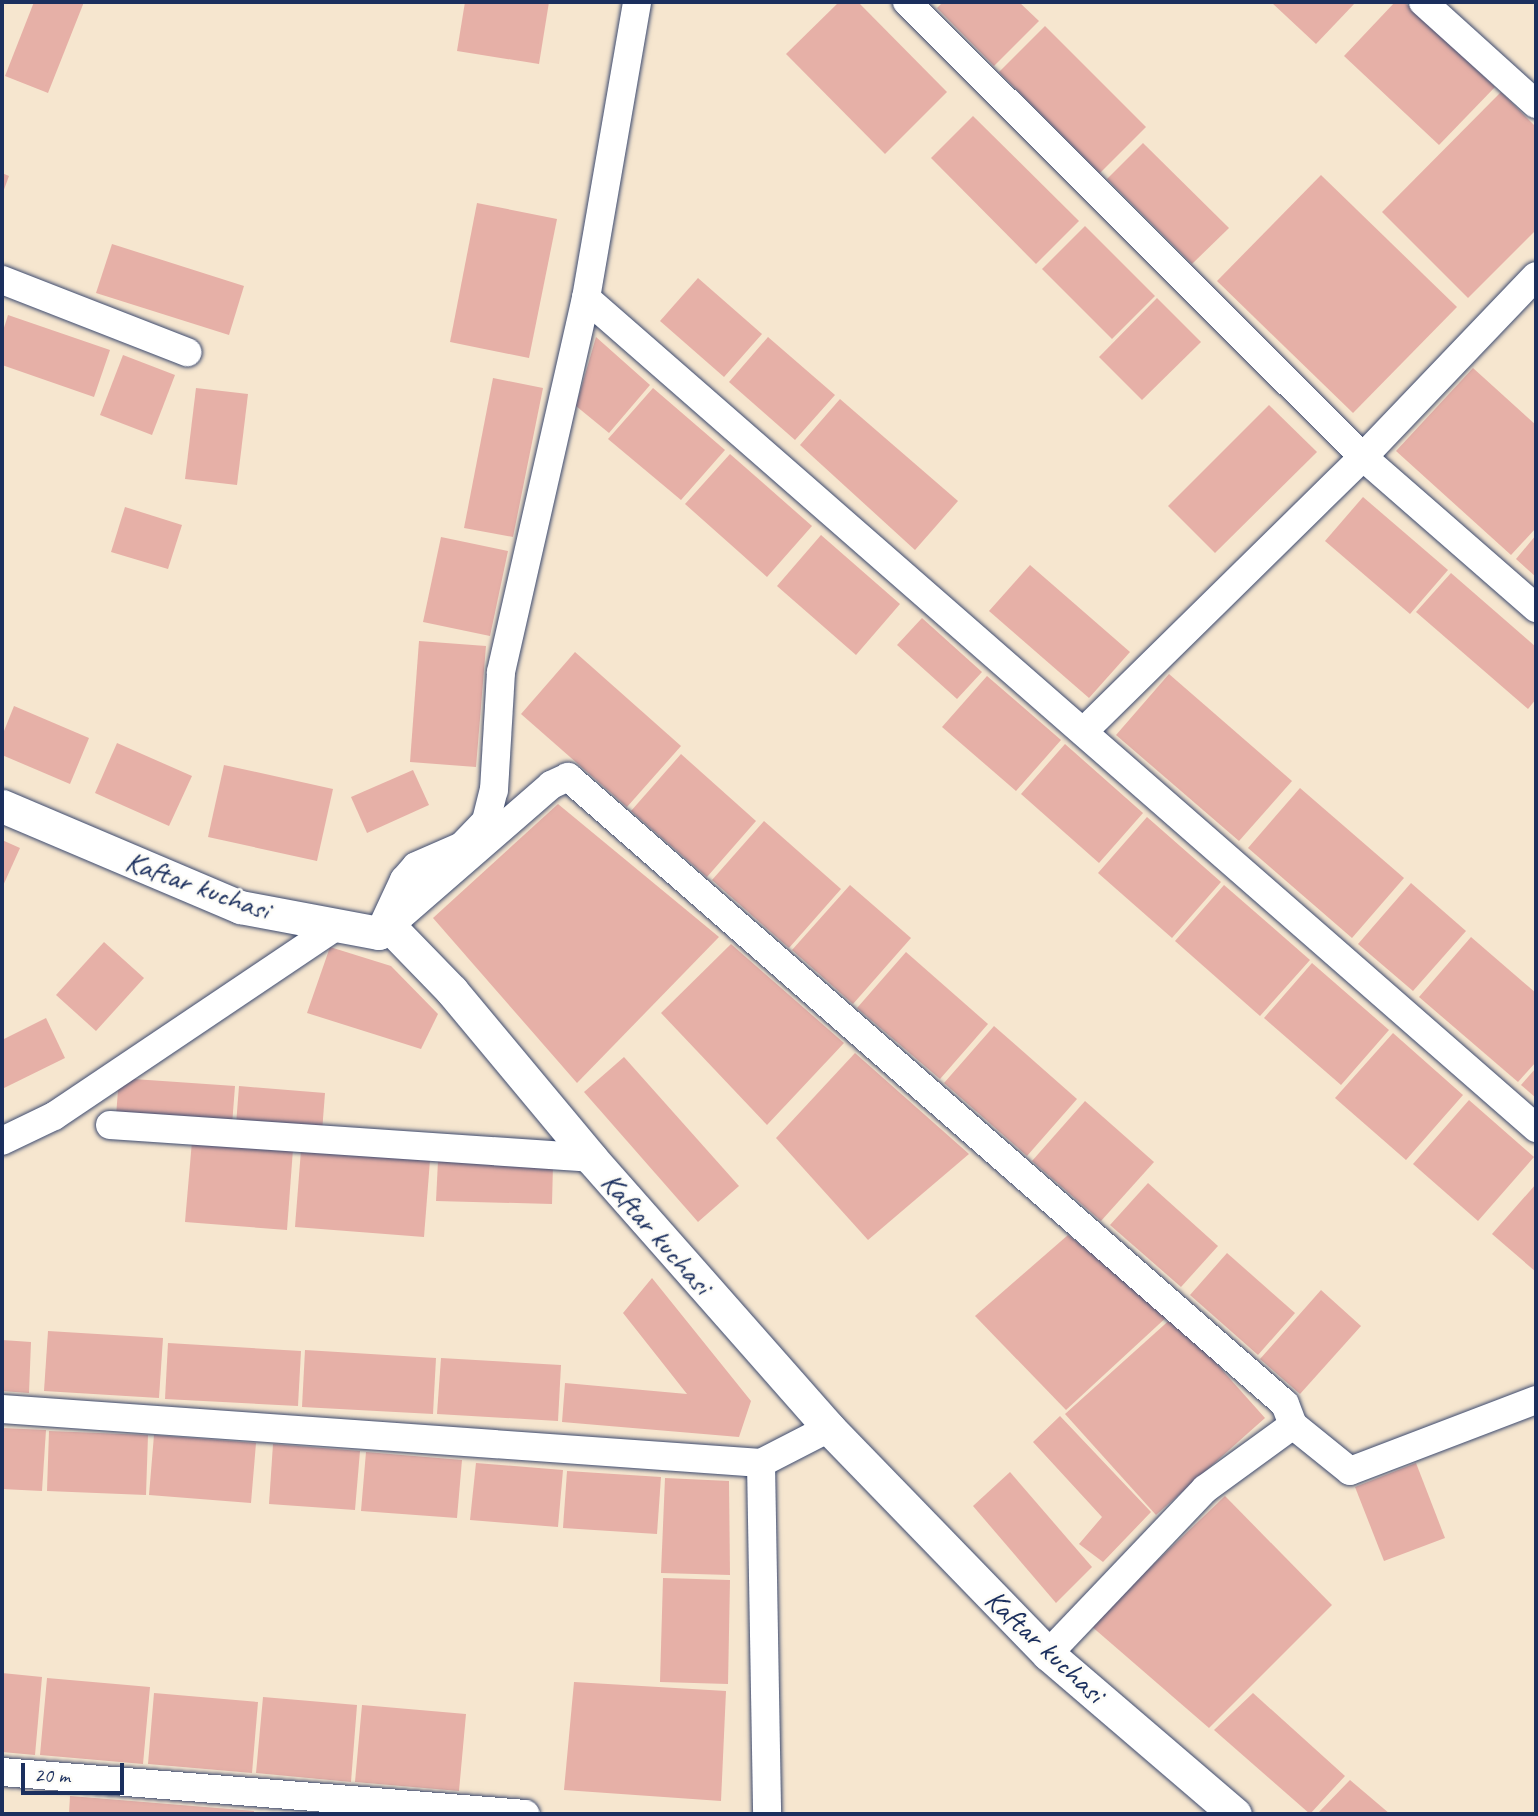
<!DOCTYPE html>
<style>
body{margin:0}
#map{position:relative;width:1538px;height:1816px;overflow:hidden;background:#f6e6cf;font-family:Caveat,sans-serif}
div>[style]{position:absolute}
.building>*{inset:0;background:#e6b0a7}
.roads{filter:drop-shadow(0 0 2px #3c4a6f) drop-shadow(0 0 2px #3c4a6f)}
.minor>*{height:28px;margin:-14px;padding:0 14px;transform-origin:14px;border-radius:14px;background:#fff}
.tertiary>*{height:33px;margin:-16.5px;padding:0 16.5px;transform-origin:16.5px;border-radius:16.5px;background:#fff}
span{translate:-50% -50%;white-space:nowrap;text-align:center;line-height:1.15;-webkit-text-stroke:5px #fdfcf7;paint-order:stroke}
.street-label{font-size:30px;color:#1b2f5e}
.frame{position:absolute;inset:0;border:4px solid #1b2f5e;pointer-events:none}
.scale{position:absolute;left:21px;top:1763px;width:103px;height:32px;box-sizing:border-box;border:4px solid #1b2f5e;border-top:0;padding-left:9px;font-size:21px;line-height:24px;white-space:nowrap;color:#1b2f5e;-webkit-text-stroke:5px #fdfcf7;paint-order:stroke}
</style>
<div id="map">
<div class="building">
<div style="clip-path:polygon(34px 2px,84px 2px,48px 93px,5px 76px)"></div>
<div style="clip-path:polygon(465px 2px,549px 2px,539px 64px,457px 51px)"></div>
<div style="clip-path:polygon(839px 2px,858px 2px,947px 92px,885px 154px,786px 54px)"></div>
<div style="clip-path:polygon(943px 2px,1019px 2px,1039px 21px,994px 66px,937px 8px)"></div>
<div style="clip-path:polygon(1271px 2px,1356px 2px,1316px 44px)"></div>
<div style="clip-path:polygon(1395px 2px,1404px 2px,1495px 87px,1439px 145px,1344px 56px)"></div>
<div style="clip-path:polygon(1045px 26px,1146px 127px,1100px 173px,999px 72px)"></div>
<div style="clip-path:polygon(1501px 92px,1536px 127px,1536px 230px,1468px 298px,1382px 212px)"></div>
<div style="clip-path:polygon(973px 116px,1079px 221px,1036px 264px,931px 158px)"></div>
<div style="clip-path:polygon(1143px 143px,1229px 228px,1192px 264px,1107px 179px)"></div>
<div style="clip-path:polygon(2px 173px,9px 176px,2px 195px)"></div>
<div style="clip-path:polygon(1321px 175px,1457px 307px,1353px 413px,1217px 281px)"></div>
<div style="clip-path:polygon(477px 203px,557px 219px,529px 358px,450px 342px)"></div>
<div style="clip-path:polygon(1085px 226px,1155px 296px,1112px 339px,1042px 269px)"></div>
<div style="clip-path:polygon(112px 244px,244px 286px,229px 335px,96px 293px)"></div>
<div style="clip-path:polygon(698px 278px,762px 334px,724px 377px,660px 321px)"></div>
<div style="clip-path:polygon(1157px 298px,1201px 342px,1142px 400px,1099px 357px)"></div>
<div style="clip-path:polygon(8px 315px,110px 350px,94px 397px,2px 365px,2px 334px)"></div>
<div style="clip-path:polygon(596px 337px,650px 385px,609px 433px,576px 406px)"></div>
<div style="clip-path:polygon(768px 337px,835px 395px,795px 440px,729px 382px)"></div>
<div style="clip-path:polygon(123px 355px,175px 375px,152px 435px,100px 415px)"></div>
<div style="clip-path:polygon(1473px 368px,1536px 425px,1536px 528px,1511px 555px,1396px 451px)"></div>
<div style="clip-path:polygon(493px 378px,543px 388px,513px 537px,464px 528px)"></div>
<div style="clip-path:polygon(196px 388px,248px 394px,237px 485px,185px 479px)"></div>
<div style="clip-path:polygon(653px 388px,725px 450px,681px 500px,608px 439px)"></div>
<div style="clip-path:polygon(840px 399px,958px 501px,915px 550px,800px 445px)"></div>
<div style="clip-path:polygon(1269px 405px,1317px 452px,1215px 553px,1168px 506px)"></div>
<div style="clip-path:polygon(730px 454px,812px 526px,767px 577px,685px 504px)"></div>
<div style="clip-path:polygon(1363px 497px,1448px 570px,1410px 614px,1325px 541px)"></div>
<div style="clip-path:polygon(125px 507px,182px 525px,168px 569px,111px 552px)"></div>
<div style="clip-path:polygon(821px 535px,900px 604px,856px 655px,777px 586px)"></div>
<div style="clip-path:polygon(1536px 535px,1536px 577px,1516px 559px)"></div>
<div style="clip-path:polygon(441px 537px,508px 551px,490px 636px,423px 622px)"></div>
<div style="clip-path:polygon(1030px 565px,1130px 652px,1089px 698px,989px 611px)"></div>
<div style="clip-path:polygon(1451px 573px,1536px 647px,1536px 699px,1528px 709px,1416px 612px)"></div>
<div style="clip-path:polygon(922px 618px,982px 672px,957px 699px,897px 645px)"></div>
<div style="clip-path:polygon(419px 641px,486px 646px,476px 767px,410px 762px)"></div>
<div style="clip-path:polygon(575px 652px,681px 746px,627px 807px,521px 714px)"></div>
<div style="clip-path:polygon(1169px 674px,1292px 781px,1239px 841px,1116px 735px)"></div>
<div style="clip-path:polygon(987px 676px,1061px 740px,1016px 791px,942px 727px)"></div>
<div style="clip-path:polygon(14px 706px,89px 738px,70px 784px,2px 755px,2px 736px)"></div>
<div style="clip-path:polygon(117px 743px,192px 776px,169px 826px,95px 793px)"></div>
<div style="clip-path:polygon(1065px 744px,1143px 813px,1099px 863px,1021px 794px)"></div>
<div style="clip-path:polygon(681px 754px,756px 821px,707px 877px,631px 811px)"></div>
<div style="clip-path:polygon(224px 765px,333px 789px,317px 861px,208px 837px)"></div>
<div style="clip-path:polygon(413px 770px,429px 805px,367px 833px,351px 797px)"></div>
<div style="clip-path:polygon(1300px 788px,1404px 878px,1352px 938px,1248px 848px)"></div>
<div style="clip-path:polygon(558px 804px,719px 937px,577px 1083px,433px 918px)"></div>
<div style="clip-path:polygon(1147px 817px,1221px 882px,1172px 938px,1098px 873px)"></div>
<div style="clip-path:polygon(764px 821px,841px 889px,789px 948px,712px 880px)"></div>
<div style="clip-path:polygon(2px 840px,20px 848px,2px 888px)"></div>
<div style="clip-path:polygon(1411px 883px,1466px 931px,1413px 991px,1358px 944px)"></div>
<div style="clip-path:polygon(850px 885px,911px 938px,853px 1004px,792px 950px)"></div>
<div style="clip-path:polygon(1224px 885px,1310px 960px,1260px 1016px,1175px 941px)"></div>
<div style="clip-path:polygon(1471px 937px,1536px 993px,1536px 1062px,1518px 1082px,1419px 997px)"></div>
<div style="clip-path:polygon(104px 942px,144px 978px,96px 1031px,56px 995px)"></div>
<div style="clip-path:polygon(731px 944px,844px 1043px,767px 1125px,661px 1013px)"></div>
<div style="clip-path:polygon(330px 947px,391px 966px,438px 1014px,421px 1049px,307px 1013px)"></div>
<div style="clip-path:polygon(906px 952px,988px 1024px,940px 1079px,857px 1008px)"></div>
<div style="clip-path:polygon(1312px 963px,1389px 1030px,1341px 1085px,1264px 1018px)"></div>
<div style="clip-path:polygon(46px 1018px,65px 1058px,2px 1089px,2px 1040px)"></div>
<div style="clip-path:polygon(994px 1026px,1077px 1099px,1027px 1156px,944px 1083px)"></div>
<div style="clip-path:polygon(1393px 1033px,1463px 1095px,1406px 1160px,1335px 1098px)"></div>
<div style="clip-path:polygon(855px 1053px,969px 1154px,868px 1240px,776px 1138px)"></div>
<div style="clip-path:polygon(624px 1057px,739px 1186px,698px 1222px,584px 1092px)"></div>
<div style="clip-path:polygon(1536px 1068px,1536px 1098px,1521px 1085px)"></div>
<div style="clip-path:polygon(119px 1078px,235px 1086px,232px 1125px,116px 1116px)"></div>
<div style="clip-path:polygon(239px 1086px,325px 1093px,322px 1132px,236px 1125px)"></div>
<div style="clip-path:polygon(1469px 1100px,1534px 1157px,1478px 1221px,1413px 1164px)"></div>
<div style="clip-path:polygon(1085px 1101px,1154px 1162px,1101px 1221px,1032px 1161px)"></div>
<div style="clip-path:polygon(192px 1141px,293px 1149px,287px 1230px,185px 1222px)"></div>
<div style="clip-path:polygon(301px 1150px,430px 1160px,424px 1237px,295px 1227px)"></div>
<div style="clip-path:polygon(438px 1161px,553px 1164px,552px 1204px,436px 1201px)"></div>
<div style="clip-path:polygon(1148px 1183px,1218px 1246px,1181px 1287px,1110px 1225px)"></div>
<div style="clip-path:polygon(1536px 1184px,1536px 1272px,1492px 1234px)"></div>
<div style="clip-path:polygon(1068px 1235px,1170px 1314px,1066px 1410px,975px 1316px)"></div>
<div style="clip-path:polygon(1227px 1253px,1295px 1313px,1258px 1355px,1190px 1295px)"></div>
<div style="clip-path:polygon(652px 1278px,751px 1401px,739px 1437px,562px 1422px,565px 1383px,687px 1394px,623px 1313px)"></div>
<div style="clip-path:polygon(1321px 1290px,1361px 1326px,1300px 1394px,1260px 1359px)"></div>
<div style="clip-path:polygon(1174px 1316px,1265px 1418px,1156px 1515px,1065px 1414px)"></div>
<div style="clip-path:polygon(48px 1331px,163px 1338px,159px 1398px,44px 1391px)"></div>
<div style="clip-path:polygon(2px 1340px,31px 1342px,29px 1393px,2px 1391px)"></div>
<div style="clip-path:polygon(168px 1343px,301px 1351px,298px 1406px,165px 1399px)"></div>
<div style="clip-path:polygon(305px 1350px,436px 1358px,433px 1414px,302px 1407px)"></div>
<div style="clip-path:polygon(441px 1358px,561px 1365px,558px 1421px,437px 1414px)"></div>
<div style="clip-path:polygon(1060px 1416px,1151px 1512px,1103px 1562px,1079px 1544px,1102px 1517px,1033px 1442px)"></div>
<div style="clip-path:polygon(2px 1428px,46px 1430px,42px 1491px,2px 1489px)"></div>
<div style="clip-path:polygon(49px 1431px,148px 1435px,146px 1495px,47px 1491px)"></div>
<div style="clip-path:polygon(154px 1435px,256px 1443px,251px 1503px,149px 1495px)"></div>
<div style="clip-path:polygon(273px 1444px,360px 1451px,355px 1510px,269px 1504px)"></div>
<div style="clip-path:polygon(366px 1452px,462px 1460px,457px 1518px,361px 1511px)"></div>
<div style="clip-path:polygon(476px 1463px,563px 1470px,558px 1527px,470px 1520px)"></div>
<div style="clip-path:polygon(1416px 1463px,1445px 1538px,1384px 1561px,1355px 1487px)"></div>
<div style="clip-path:polygon(567px 1471px,661px 1477px,657px 1534px,563px 1528px)"></div>
<div style="clip-path:polygon(1010px 1472px,1092px 1567px,1056px 1603px,973px 1506px)"></div>
<div style="clip-path:polygon(665px 1478px,729px 1481px,730px 1575px,661px 1573px)"></div>
<div style="clip-path:polygon(1225px 1496px,1332px 1605px,1209px 1728px,1090px 1625px)"></div>
<div style="clip-path:polygon(663px 1578px,730px 1580px,728px 1684px,660px 1682px)"></div>
<div style="clip-path:polygon(2px 1673px,42px 1677px,35px 1755px,2px 1752px)"></div>
<div style="clip-path:polygon(47px 1678px,150px 1687px,143px 1764px,40px 1755px)"></div>
<div style="clip-path:polygon(574px 1682px,726px 1691px,721px 1801px,564px 1790px)"></div>
<div style="clip-path:polygon(154px 1693px,258px 1702px,252px 1773px,148px 1764px)"></div>
<div style="clip-path:polygon(1253px 1693px,1345px 1776px,1310px 1814px,1214px 1730px)"></div>
<div style="clip-path:polygon(263px 1697px,357px 1705px,351px 1782px,256px 1773px)"></div>
<div style="clip-path:polygon(362px 1705px,466px 1714px,459px 1791px,355px 1782px)"></div>
<div style="clip-path:polygon(1350px 1780px,1390px 1814px,1317px 1814px)"></div>
<div style="clip-path:polygon(70px 1796px,254px 1811px,254px 1814px,69px 1814px)"></div>
</div>
<div class="roads">
<div class="minor">
<div style="left:907px;top:2px;width:644px;rotate:44.94deg"></div>
<div style="left:1363px;top:457px;width:230px;rotate:41.1deg"></div>
<div style="left:1423px;top:2px;width:152px;rotate:42.1deg"></div>
<div style="left:2px;top:280px;width:199px;rotate:21.3deg"></div>
<div style="left:586px;top:298px;width:1262px;rotate:41.14deg"></div>
<div style="left:1085px;top:730px;width:390px;rotate:-44.5deg"></div>
<div style="left:1363px;top:457px;width:250px;rotate:-46.3deg"></div>
<div style="left:383px;top:925px;width:50px;rotate:-65deg"></div>
<div style="left:404px;top:880px;width:18px;rotate:-49deg"></div>
<div style="left:416px;top:866px;width:50px;rotate:-23.5deg"></div>
<div style="left:462px;top:846px;width:35px;rotate:-46deg"></div>
<div style="left:486px;top:821px;width:32px;rotate:-76deg"></div>
<div style="left:494px;top:790px;width:118px;rotate:-86.6deg"></div>
<div style="left:501px;top:672px;width:384px;rotate:-77.2deg"></div>
<div style="left:586px;top:298px;width:300px;rotate:-80.2deg"></div>
<div style="left:389px;top:926px;width:215px;rotate:-41deg"></div>
<div style="left:551px;top:785px;width:19px;rotate:-25deg"></div>
<div style="left:568px;top:777px;width:952px;rotate:41.17deg"></div>
<div style="left:1285px;top:1404px;width:22px;rotate:69deg"></div>
<div style="left:1293px;top:1425px;width:109px;rotate:144deg"></div>
<div style="left:1205px;top:1489px;width:228px;rotate:133.6deg"></div>
<div style="left:110px;top:1125px;width:482px;rotate:3.9deg"></div>
<div style="left:2px;top:1141px;width:58px;rotate:-25.7deg"></div>
<div style="left:54px;top:1116px;width:341px;rotate:-33.9deg"></div>
<div style="left:2px;top:1409px;width:761px;rotate:4.07deg"></div>
<div style="left:761px;top:1463px;width:76px;rotate:-27.2deg"></div>
<div style="left:1293px;top:1425px;width:73px;rotate:38.9deg"></div>
<div style="left:1350px;top:1471px;width:199px;rotate:-20.9deg"></div>
<div style="left:761px;top:1463px;width:351px;rotate:89deg"></div>
<div style="left:2px;top:1772px;width:525px;rotate:4.59deg"></div>
</div>
<div class="tertiary">
<div style="left:2px;top:806px;width:259px;rotate:23deg"></div>
<div style="left:240px;top:907px;width:141px;rotate:10.6deg"></div>
<div style="left:379px;top:933px;width:12px;rotate:-35deg"></div>
<div style="left:389px;top:926px;width:91px;rotate:45.9deg"></div>
<div style="left:452px;top:991px;width:217px;rotate:50.2deg"></div>
<div style="left:591px;top:1158px;width:360px;rotate:48.6deg"></div>
<div style="left:829px;top:1428px;width:315px;rotate:45.9deg"></div>
<div style="left:1048px;top:1654px;width:246px;rotate:40.6deg"></div>
</div>
</div>
<div class="street-label">
<span style="left:198px;top:885px;rotate:20deg">Kaftar kuchasi</span>
<span style="left:657px;top:1233px;rotate:49deg">Kaftar kuchasi</span>
<span style="left:1045px;top:1646px;rotate:43deg">Kaftar kuchasi</span>
</div>
<div class="frame"></div>
<div class="scale">20 m</div>
</div>
